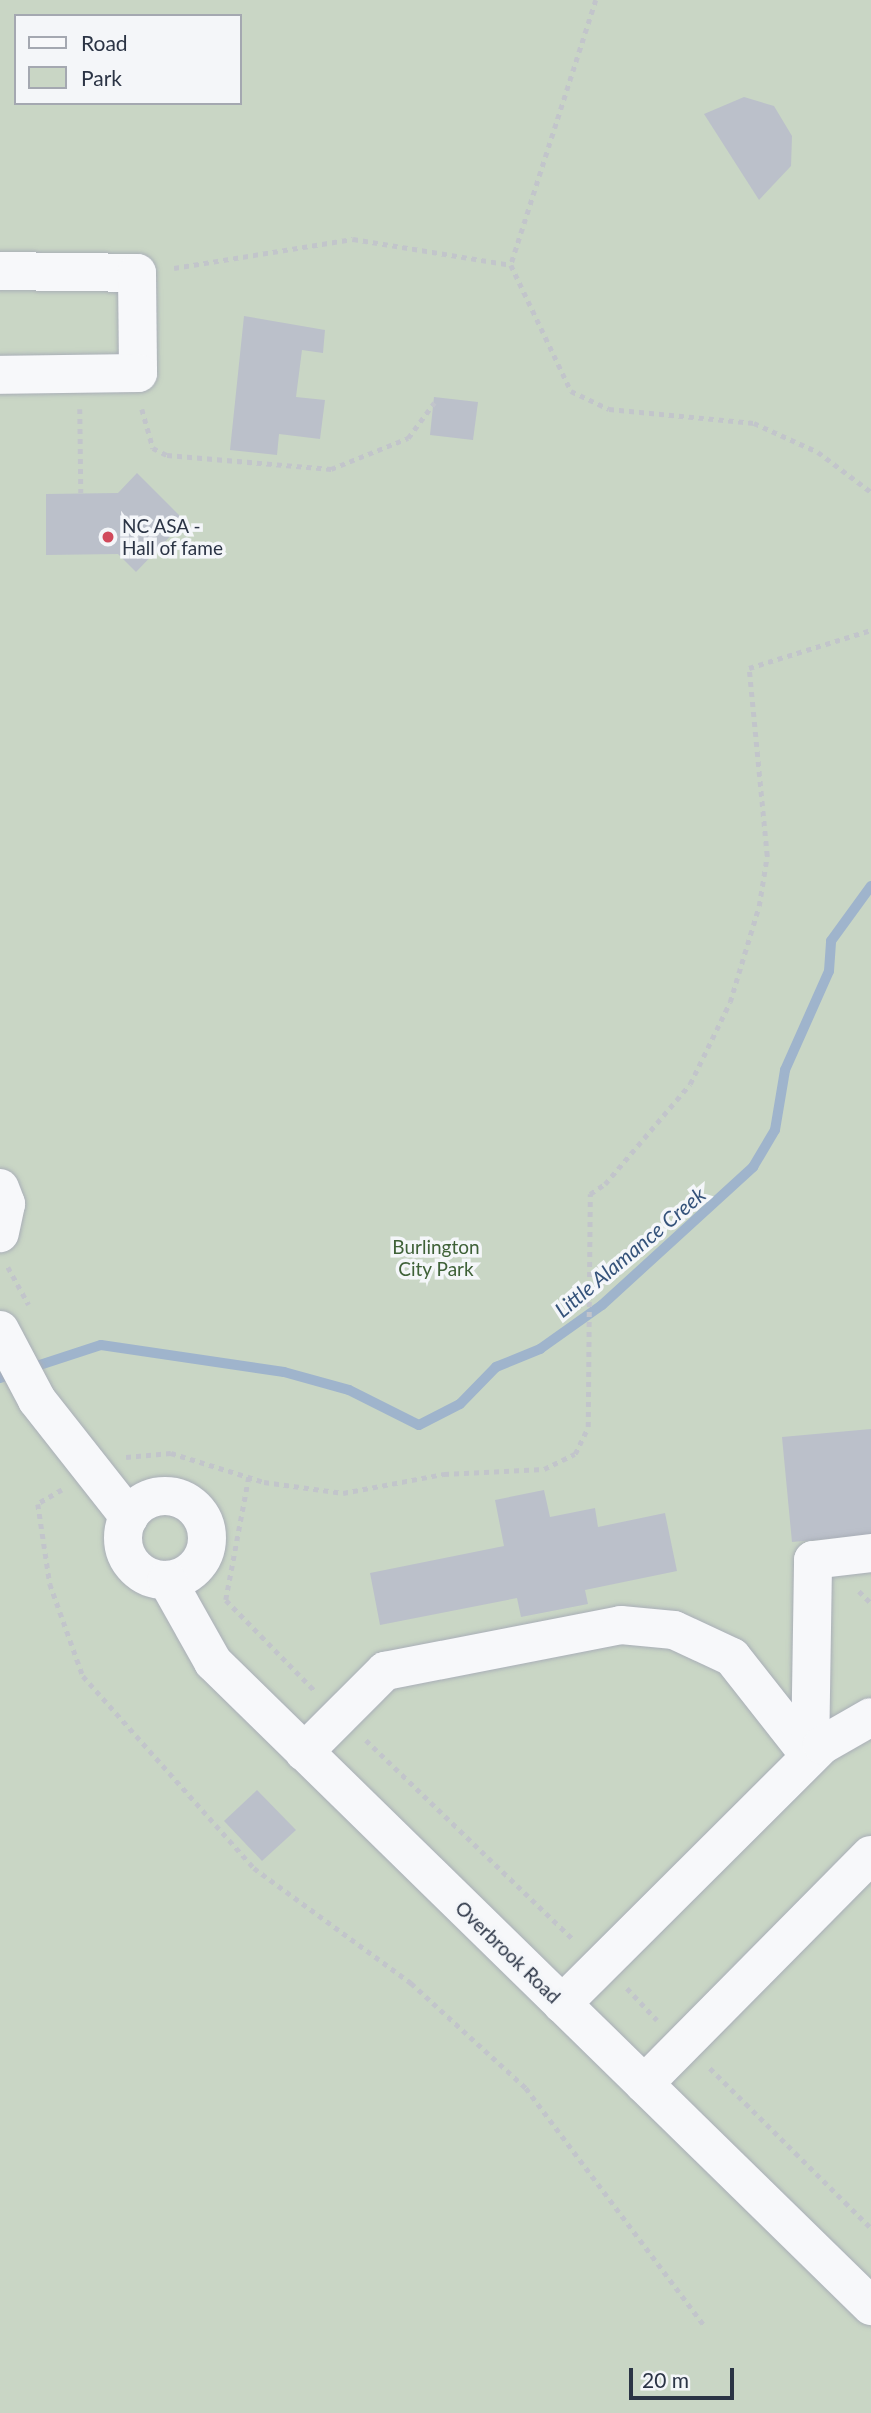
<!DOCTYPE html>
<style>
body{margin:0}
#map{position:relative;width:871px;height:2413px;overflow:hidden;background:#e4e7ec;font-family:Lato,sans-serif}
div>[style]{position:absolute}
.green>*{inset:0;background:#c9d6c5}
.stream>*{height:10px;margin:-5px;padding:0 5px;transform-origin:5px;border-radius:5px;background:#9fb4cc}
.building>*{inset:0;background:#bbc0ca}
.path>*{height:4.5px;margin-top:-2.25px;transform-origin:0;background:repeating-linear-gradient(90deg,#c2c5cb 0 5px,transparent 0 10px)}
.roads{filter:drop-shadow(0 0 2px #a9aeb7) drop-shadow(0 0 2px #a9aeb7)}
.minor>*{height:38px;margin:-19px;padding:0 19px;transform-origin:19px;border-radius:19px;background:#f7f8fa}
.minor>.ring{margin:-19px;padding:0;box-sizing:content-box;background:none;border:38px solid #f7f8fa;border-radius:50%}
.dots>*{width:19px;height:19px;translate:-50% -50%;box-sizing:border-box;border:4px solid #f4f6f9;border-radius:50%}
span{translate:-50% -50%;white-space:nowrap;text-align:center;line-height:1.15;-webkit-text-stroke:7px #f4f6f9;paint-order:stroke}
.poi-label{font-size:19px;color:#2b3445}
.left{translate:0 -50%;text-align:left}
.park-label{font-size:19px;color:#3f6138}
.street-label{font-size:19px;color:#2b3445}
.water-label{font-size:21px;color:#34527a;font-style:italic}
.legend{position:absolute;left:14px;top:14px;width:228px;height:91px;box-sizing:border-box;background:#f4f6f9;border:2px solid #a4a8b1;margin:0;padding:9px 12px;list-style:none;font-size:21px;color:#2b3445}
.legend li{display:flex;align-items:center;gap:14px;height:35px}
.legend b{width:35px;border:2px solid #a4a8b1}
.scale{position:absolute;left:629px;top:2368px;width:105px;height:32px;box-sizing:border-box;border:4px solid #2b3445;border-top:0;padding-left:9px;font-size:21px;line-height:24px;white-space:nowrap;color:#2b3445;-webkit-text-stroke:5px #f4f6f9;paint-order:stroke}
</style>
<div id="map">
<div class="green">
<div style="clip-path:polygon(evenodd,0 0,871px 0,871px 2413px,0 2413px,0 0,16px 16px,240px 16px,240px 103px,16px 103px,16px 16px)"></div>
</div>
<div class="stream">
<div style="left:0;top:1378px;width:106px;rotate:-18.1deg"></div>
<div style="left:101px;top:1345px;width:185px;rotate:8.4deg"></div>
<div style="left:284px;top:1372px;width:67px;rotate:15.5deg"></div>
<div style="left:349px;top:1390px;width:78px;rotate:26.6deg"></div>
<div style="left:419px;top:1425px;width:46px;rotate:-27.1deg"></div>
<div style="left:460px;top:1404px;width:52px;rotate:-45.8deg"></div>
<div style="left:496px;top:1367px;width:48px;rotate:-22.2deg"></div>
<div style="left:540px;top:1349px;width:76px;rotate:-35.4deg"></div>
<div style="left:602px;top:1305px;width:205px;rotate:-42.4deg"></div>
<div style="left:753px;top:1167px;width:43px;rotate:-59.3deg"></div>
<div style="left:775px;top:1130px;width:61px;rotate:-80.5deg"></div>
<div style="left:785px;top:1070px;width:108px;rotate:-66deg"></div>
<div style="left:829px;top:971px;width:30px;rotate:-86deg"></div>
<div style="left:831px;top:941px;width:68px;rotate:-54deg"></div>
</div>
<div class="building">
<div style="clip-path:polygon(744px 97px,774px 106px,792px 136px,791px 166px,759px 200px,704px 114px)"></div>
<div style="clip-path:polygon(244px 316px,325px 330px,323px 353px,302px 350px,296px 397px,325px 400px,320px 439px,279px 434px,277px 455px,230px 450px)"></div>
<div style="clip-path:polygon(434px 397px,478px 402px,473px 440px,430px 435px)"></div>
<div style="clip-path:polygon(137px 473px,185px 521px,136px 572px,118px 554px,46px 555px,46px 494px,118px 493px)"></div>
<div style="clip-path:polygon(871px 1429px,871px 1535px,792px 1542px,782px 1437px)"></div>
<div style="clip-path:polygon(544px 1490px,550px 1517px,595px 1508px,598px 1527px,665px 1513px,677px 1571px,585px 1590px,588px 1604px,521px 1617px,517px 1598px,380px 1625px,370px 1573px,504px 1546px,495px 1500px)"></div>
<div style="clip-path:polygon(257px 1790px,296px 1830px,262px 1861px,224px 1821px)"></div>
</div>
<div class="path">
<div style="left:596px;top:0;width:278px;rotate:107.8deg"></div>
<div style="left:511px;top:265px;width:140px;rotate:64.5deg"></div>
<div style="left:571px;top:391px;width:42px;rotate:25.3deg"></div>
<div style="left:609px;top:409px;width:146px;rotate:5.5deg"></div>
<div style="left:754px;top:423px;width:70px;rotate:24.4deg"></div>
<div style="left:818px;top:452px;width:66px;rotate:37deg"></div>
<div style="left:174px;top:268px;width:181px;rotate:-9.2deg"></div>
<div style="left:353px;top:239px;width:160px;rotate:9.3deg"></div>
<div style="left:80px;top:409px;width:84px;rotate:89.3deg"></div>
<div style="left:142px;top:409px;width:41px;rotate:74.2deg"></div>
<div style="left:153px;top:448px;width:16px;rotate:27deg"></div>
<div style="left:167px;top:455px;width:165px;rotate:4.9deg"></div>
<div style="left:331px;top:469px;width:83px;rotate:-21.9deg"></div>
<div style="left:408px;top:438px;width:44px;rotate:-53.4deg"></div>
<div style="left:8px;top:1267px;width:43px;rotate:61.1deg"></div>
<div style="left:126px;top:1457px;width:45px;rotate:-5.1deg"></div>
<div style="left:171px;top:1453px;width:97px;rotate:17.3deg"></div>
<div style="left:264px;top:1482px;width:80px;rotate:7.9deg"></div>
<div style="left:343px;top:1493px;width:103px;rotate:-10.7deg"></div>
<div style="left:444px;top:1474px;width:100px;rotate:-2.9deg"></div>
<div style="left:544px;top:1469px;width:34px;rotate:-26deg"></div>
<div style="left:575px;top:1454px;width:30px;rotate:-64deg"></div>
<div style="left:588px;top:1427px;width:233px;rotate:-89.5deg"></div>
<div style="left:590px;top:1194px;width:18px;rotate:-34deg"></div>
<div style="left:605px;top:1184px;width:131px;rotate:-49.6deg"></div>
<div style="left:690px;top:1084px;width:91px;rotate:-64deg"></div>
<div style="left:730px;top:1002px;width:100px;rotate:-73.2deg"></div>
<div style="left:759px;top:906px;width:51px;rotate:-80.9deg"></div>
<div style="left:767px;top:856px;width:189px;rotate:-95.5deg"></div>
<div style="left:749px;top:668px;width:128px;rotate:-17.3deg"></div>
<div style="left:249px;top:1477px;width:125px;rotate:100.6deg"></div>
<div style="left:226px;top:1600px;width:126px;rotate:45.6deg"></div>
<div style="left:62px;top:1490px;width:28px;rotate:150deg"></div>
<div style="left:38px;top:1504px;width:81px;rotate:81.5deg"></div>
<div style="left:50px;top:1584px;width:98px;rotate:70.3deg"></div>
<div style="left:83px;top:1676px;width:257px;rotate:48.3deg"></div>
<div style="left:254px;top:1868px;width:195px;rotate:36.2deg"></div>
<div style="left:411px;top:1983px;width:156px;rotate:42.4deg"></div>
<div style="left:526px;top:2088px;width:298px;rotate:53.1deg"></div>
<div style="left:859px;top:1591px;width:17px;rotate:45deg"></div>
<div style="left:366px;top:1740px;width:289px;rotate:43.9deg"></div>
<div style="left:627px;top:1988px;width:44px;rotate:46.8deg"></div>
<div style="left:710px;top:2068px;width:227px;rotate:44.8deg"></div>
</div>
<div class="roads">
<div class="minor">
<div style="left:0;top:271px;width:137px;rotate:0.8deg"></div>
<div style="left:137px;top:273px;width:100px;rotate:89.4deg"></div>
<div style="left:138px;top:373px;width:138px;rotate:179.2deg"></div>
<div style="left:0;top:1188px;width:17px;rotate:69deg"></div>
<div style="left:6px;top:1204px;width:30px;rotate:102deg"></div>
<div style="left:0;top:1330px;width:79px;rotate:62.1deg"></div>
<div style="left:37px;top:1400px;width:149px;rotate:51.8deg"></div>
<div class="ring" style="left:123px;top:1496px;width:46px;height:46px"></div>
<div style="left:167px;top:1580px;width:94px;rotate:60.7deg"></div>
<div style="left:213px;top:1662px;width:921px;rotate:44.38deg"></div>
<div style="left:304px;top:1752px;width:115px;rotate:-45deg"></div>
<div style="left:385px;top:1671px;width:240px;rotate:-11deg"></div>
<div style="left:621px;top:1625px;width:53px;rotate:5.4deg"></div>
<div style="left:674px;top:1630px;width:64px;rotate:25deg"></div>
<div style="left:732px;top:1657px;width:126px;rotate:51.8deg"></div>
<div style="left:810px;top:1756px;width:196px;rotate:-89.1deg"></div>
<div style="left:813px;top:1560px;width:58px;rotate:-6.9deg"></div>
<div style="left:562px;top:2004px;width:367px;rotate:-44.9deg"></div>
<div style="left:822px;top:1745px;width:56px;rotate:-29.7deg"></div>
<div style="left:644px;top:2084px;width:322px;rotate:-45.3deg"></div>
</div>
</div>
<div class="dots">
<div style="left:108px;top:537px;background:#d1495b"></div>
</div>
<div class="poi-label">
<span class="left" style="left:122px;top:537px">NC ASA -<br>Hall of fame</span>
</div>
<div class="park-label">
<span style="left:436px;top:1258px">Burlington<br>City Park</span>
</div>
<div class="street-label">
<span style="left:508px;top:1952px;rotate:44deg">Overbrook Road</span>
</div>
<div class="water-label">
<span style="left:630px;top:1252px;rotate:-40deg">Little Alamance Creek</span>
</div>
<ul class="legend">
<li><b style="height:9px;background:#f7f8fa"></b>Road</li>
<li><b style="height:19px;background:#c9d6c5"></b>Park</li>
</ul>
<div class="scale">20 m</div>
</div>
